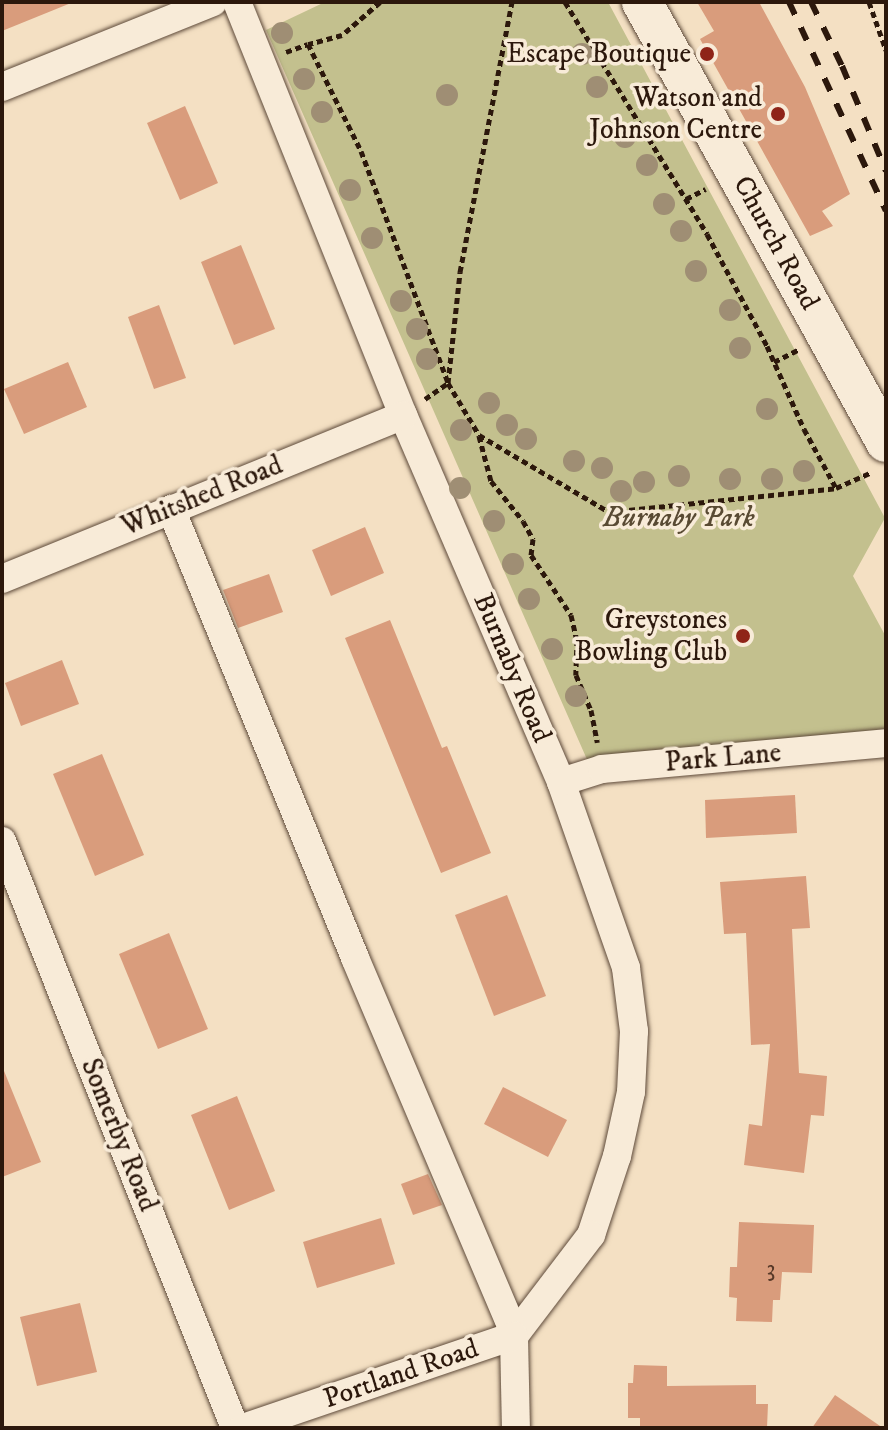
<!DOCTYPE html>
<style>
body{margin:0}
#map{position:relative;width:888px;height:1430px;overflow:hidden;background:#f4e0c3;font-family:"IM FELL DW Pica",serif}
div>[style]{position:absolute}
.green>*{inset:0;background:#c3c08e}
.building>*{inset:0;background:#d99c7c}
.path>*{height:5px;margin-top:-2.5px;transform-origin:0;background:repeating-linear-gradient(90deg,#2c180c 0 6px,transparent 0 10px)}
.roads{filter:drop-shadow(0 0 2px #5e4a3a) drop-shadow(0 0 2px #5e4a3a)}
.street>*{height:28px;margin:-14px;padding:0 14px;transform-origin:14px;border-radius:14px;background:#f8ebd8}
.secondary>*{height:40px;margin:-20px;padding:0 20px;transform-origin:20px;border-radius:20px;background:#f8ebd8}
.rail>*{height:6px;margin-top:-3px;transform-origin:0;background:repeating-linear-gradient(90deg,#2c180c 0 14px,transparent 0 28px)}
.trees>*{width:22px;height:22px;margin:-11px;border-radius:50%;background:#9f8e74}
.dots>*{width:22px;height:22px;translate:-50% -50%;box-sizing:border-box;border:4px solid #f8ebd8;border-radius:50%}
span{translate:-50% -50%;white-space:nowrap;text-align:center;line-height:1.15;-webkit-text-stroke:7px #f8ebd8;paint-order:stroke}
.number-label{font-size:24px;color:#573928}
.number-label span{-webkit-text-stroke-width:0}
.poi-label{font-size:28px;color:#2c180c}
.right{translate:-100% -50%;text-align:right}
.street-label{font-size:28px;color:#2c180c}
.park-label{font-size:28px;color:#594a33;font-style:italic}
.frame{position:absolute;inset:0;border:4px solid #2c180c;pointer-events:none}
</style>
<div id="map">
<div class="green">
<div style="clip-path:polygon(325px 2px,608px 2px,885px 518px,853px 576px,886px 637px,886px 737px,589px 764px,266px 30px)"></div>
</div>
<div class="building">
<div style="clip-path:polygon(2px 2px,71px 2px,71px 3px,2px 31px)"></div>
<div style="clip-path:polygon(697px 2px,759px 2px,805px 87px,850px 194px,822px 211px,833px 226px,810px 236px,700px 39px,714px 31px)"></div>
<div style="clip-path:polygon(185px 106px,218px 183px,180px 200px,147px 123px)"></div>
<div style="clip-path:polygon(241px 245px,275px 329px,234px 345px,201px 262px)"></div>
<div style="clip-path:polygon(159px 305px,186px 378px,154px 389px,128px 317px)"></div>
<div style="clip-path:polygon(68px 362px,87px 407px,24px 434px,4px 389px)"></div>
<div style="clip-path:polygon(365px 527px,384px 573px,331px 596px,312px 550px)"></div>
<div style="clip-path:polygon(269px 574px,283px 612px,238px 628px,223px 590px)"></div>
<div style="clip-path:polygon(390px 620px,442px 748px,447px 746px,491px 853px,441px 873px,345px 638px)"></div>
<div style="clip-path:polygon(62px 660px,79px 704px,21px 726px,5px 683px)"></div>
<div style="clip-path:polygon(102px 754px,144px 855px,95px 876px,53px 774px)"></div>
<div style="clip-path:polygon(795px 795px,797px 833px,706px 838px,705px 800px)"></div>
<div style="clip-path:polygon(806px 876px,810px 928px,792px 929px,799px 1073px,827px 1076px,824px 1116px,811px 1115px,804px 1173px,744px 1165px,749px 1124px,762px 1126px,770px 1044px,751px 1045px,746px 933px,724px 934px,720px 882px)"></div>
<div style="clip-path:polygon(507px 895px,546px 996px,494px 1016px,455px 915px)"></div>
<div style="clip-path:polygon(169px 933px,208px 1029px,158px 1049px,119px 954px)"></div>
<div style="clip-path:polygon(2px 1066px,41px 1162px,2px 1177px)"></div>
<div style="clip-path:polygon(503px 1087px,567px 1120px,548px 1157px,484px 1124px)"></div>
<div style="clip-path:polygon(237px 1096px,275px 1191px,229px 1210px,191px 1115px)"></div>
<div style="clip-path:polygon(428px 1174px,442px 1205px,413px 1215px,401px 1184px)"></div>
<div style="clip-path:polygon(381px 1218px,395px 1264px,317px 1288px,303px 1242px)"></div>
<div style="clip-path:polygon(739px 1222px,814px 1225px,812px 1273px,782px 1272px,780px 1300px,773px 1300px,772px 1322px,736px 1321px,737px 1298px,729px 1297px,730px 1267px,737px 1267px)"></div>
<div style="clip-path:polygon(80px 1303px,97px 1372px,37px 1386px,20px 1317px)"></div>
<div style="clip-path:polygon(634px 1365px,667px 1366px,667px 1386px,756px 1385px,756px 1404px,768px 1404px,767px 1428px,640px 1428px,640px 1418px,628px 1418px,628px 1383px,633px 1383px)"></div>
<div style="clip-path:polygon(835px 1395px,883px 1428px,812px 1428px)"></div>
</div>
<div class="path">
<div style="left:380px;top:2px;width:50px;rotate:139deg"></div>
<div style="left:342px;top:35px;width:35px;rotate:165deg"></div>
<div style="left:308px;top:44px;width:119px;rotate:63.6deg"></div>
<div style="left:361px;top:151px;width:248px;rotate:69.4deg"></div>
<div style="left:448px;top:383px;width:61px;rotate:59.2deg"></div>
<div style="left:479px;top:435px;width:151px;rotate:30.6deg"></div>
<div style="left:609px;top:512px;width:228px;rotate:-6deg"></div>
<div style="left:565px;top:2px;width:272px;rotate:58.5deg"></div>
<div style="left:707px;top:234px;width:127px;rotate:61.8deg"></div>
<div style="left:767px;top:346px;width:91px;rotate:66deg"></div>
<div style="left:804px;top:429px;width:67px;rotate:61.5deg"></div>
<div style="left:836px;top:488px;width:37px;rotate:-24deg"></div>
<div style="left:869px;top:2px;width:51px;rotate:70.5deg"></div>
<div style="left:286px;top:52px;width:23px;rotate:-20deg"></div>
<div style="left:686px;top:199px;width:22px;rotate:-27deg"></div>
<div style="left:774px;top:362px;width:27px;rotate:-27deg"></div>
<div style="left:425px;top:399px;width:28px;rotate:-35deg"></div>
<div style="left:448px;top:383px;width:112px;rotate:-83.8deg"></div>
<div style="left:460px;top:272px;width:275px;rotate:-79.1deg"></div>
<div style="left:479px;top:436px;width:47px;rotate:75.1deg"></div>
<div style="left:491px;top:481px;width:51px;rotate:51.3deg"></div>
<div style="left:523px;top:521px;width:21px;rotate:61deg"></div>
<div style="left:533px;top:539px;width:16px;rotate:97deg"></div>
<div style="left:531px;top:555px;width:72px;rotate:56.3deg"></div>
<div style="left:571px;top:615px;width:26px;rotate:77deg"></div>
<div style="left:577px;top:640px;width:35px;rotate:92deg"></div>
<div style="left:576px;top:675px;width:38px;rotate:67deg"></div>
<div style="left:591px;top:710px;width:33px;rotate:79deg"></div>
</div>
<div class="roads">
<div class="street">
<div style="left:237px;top:2px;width:445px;rotate:68.1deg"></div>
<div style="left:403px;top:415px;width:400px;rotate:66.7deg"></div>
<div style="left:561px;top:782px;width:197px;rotate:70.7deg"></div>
<div style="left:626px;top:968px;width:64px;rotate:82.8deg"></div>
<div style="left:634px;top:1031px;width:61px;rotate:92.8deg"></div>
<div style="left:631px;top:1092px;width:66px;rotate:102.3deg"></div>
<div style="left:617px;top:1156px;width:83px;rotate:108.2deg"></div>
<div style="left:591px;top:1235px;width:127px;rotate:127.3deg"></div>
<div style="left:2px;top:87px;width:227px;rotate:-21.9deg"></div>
<div style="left:171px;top:509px;width:485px;rotate:67.7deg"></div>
<div style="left:355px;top:958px;width:393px;rotate:67deg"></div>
<div style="left:509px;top:1320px;width:17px;rotate:73deg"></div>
<div style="left:514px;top:1336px;width:92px;rotate:88.8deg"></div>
<div style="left:2px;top:579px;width:433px;rotate:-22.2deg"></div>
<div style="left:561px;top:782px;width:43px;rotate:-17.6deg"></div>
<div style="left:602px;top:769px;width:285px;rotate:-5.2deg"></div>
<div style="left:2px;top:841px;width:632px;rotate:68.35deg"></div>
<div style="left:243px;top:1428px;width:286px;rotate:-18.8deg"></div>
</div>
<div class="secondary">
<div style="left:642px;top:2px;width:503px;rotate:60.99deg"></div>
</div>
</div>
<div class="rail">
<div style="left:789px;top:2px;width:230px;rotate:65.1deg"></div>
<div style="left:811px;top:2px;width:71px;rotate:64.2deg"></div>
<div style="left:842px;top:66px;width:114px;rotate:67.3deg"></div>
</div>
<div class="trees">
<div style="left:282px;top:33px"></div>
<div style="left:582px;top:54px"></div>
<div style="left:304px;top:79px"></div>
<div style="left:597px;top:87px"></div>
<div style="left:447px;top:95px"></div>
<div style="left:322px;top:112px"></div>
<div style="left:625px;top:137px"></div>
<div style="left:647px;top:165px"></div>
<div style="left:350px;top:190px"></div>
<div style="left:664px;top:204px"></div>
<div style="left:681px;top:231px"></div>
<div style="left:372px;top:238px"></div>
<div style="left:696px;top:271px"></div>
<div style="left:401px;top:301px"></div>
<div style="left:730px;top:310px"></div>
<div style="left:417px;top:329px"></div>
<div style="left:740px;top:348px"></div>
<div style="left:427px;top:359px"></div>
<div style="left:489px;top:403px"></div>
<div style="left:767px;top:409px"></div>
<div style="left:507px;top:425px"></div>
<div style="left:461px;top:430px"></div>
<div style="left:526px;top:439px"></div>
<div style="left:574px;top:461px"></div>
<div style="left:602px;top:468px"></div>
<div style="left:804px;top:471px"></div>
<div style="left:679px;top:476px"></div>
<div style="left:730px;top:479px"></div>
<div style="left:772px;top:479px"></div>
<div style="left:644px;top:482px"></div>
<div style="left:460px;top:488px"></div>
<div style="left:621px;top:491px"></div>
<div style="left:494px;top:521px"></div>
<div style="left:513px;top:564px"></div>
<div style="left:529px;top:599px"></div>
<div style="left:552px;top:649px"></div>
<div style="left:576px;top:696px"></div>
</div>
<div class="dots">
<div style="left:707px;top:54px;background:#8f2418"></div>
<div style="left:778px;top:114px;background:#8f2418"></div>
<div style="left:743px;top:636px;background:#8f2418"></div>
</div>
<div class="number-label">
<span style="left:771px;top:1270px">3</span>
</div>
<div class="poi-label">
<span class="right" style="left:691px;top:54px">Escape Boutique</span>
<span class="right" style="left:762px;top:114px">Watson and<br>Johnson Centre</span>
<span class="right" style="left:727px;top:636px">Greystones<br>Bowling Club</span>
</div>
<div class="street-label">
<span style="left:776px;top:243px;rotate:61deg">Church Road</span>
<span style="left:202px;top:496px;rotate:-22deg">Whitshed Road</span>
<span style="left:512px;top:668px;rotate:67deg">Burnaby Road</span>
<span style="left:723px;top:758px;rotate:-5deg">Park Lane</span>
<span style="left:119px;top:1135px;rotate:68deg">Somerby Road</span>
<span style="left:401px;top:1374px;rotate:-19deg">Portland Road</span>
</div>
<div class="park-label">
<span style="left:679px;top:518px">Burnaby Park</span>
</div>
<div class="frame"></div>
</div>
